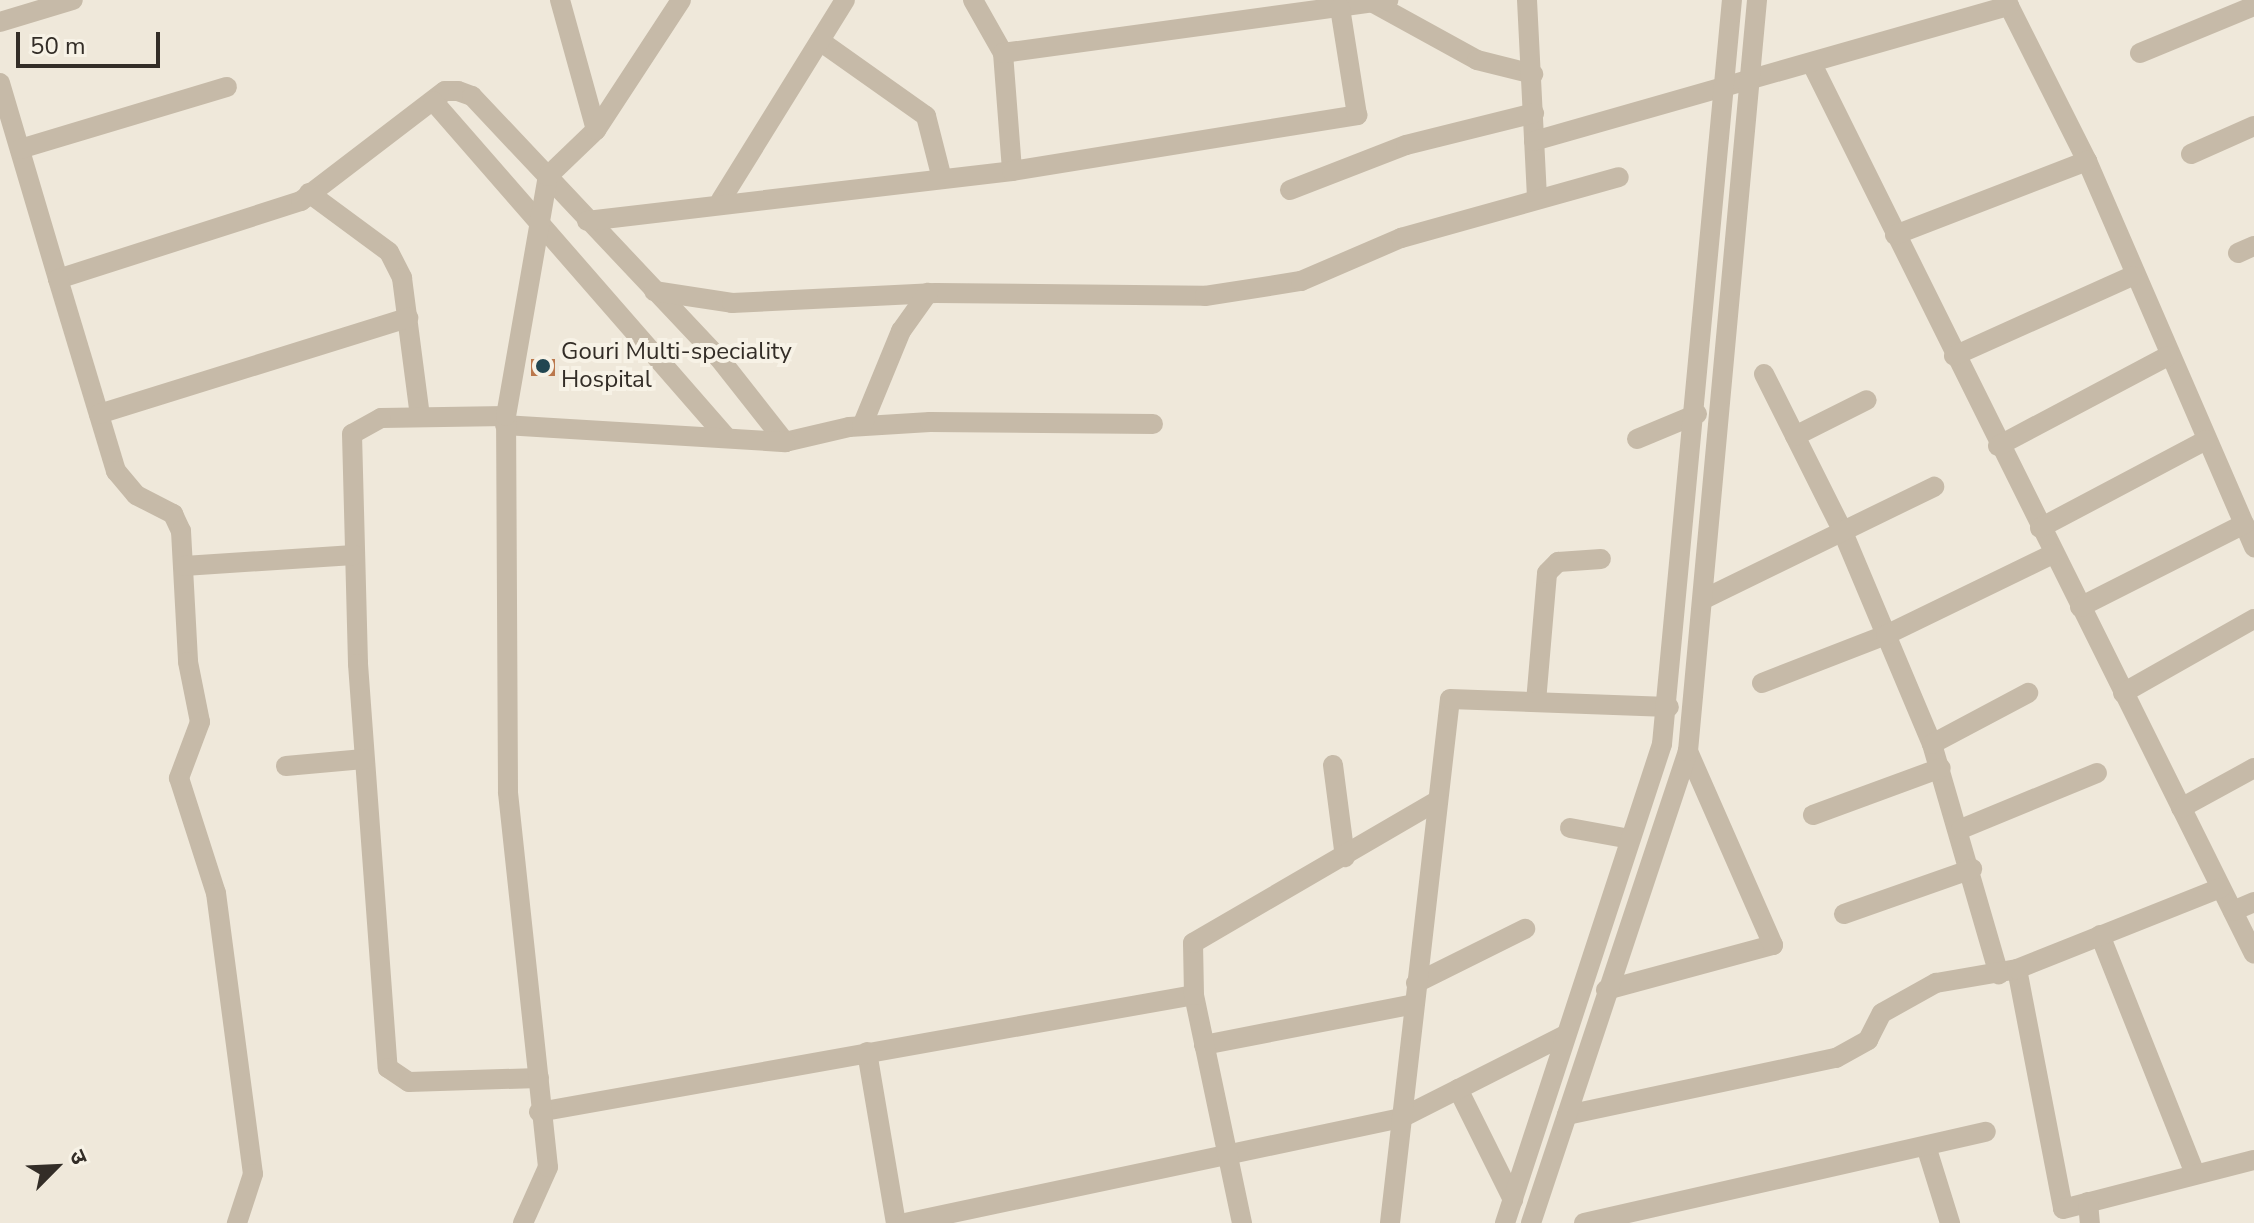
<!DOCTYPE html>
<meta charset="utf-8">
<style>
body{margin:0}
#map{position:relative;width:2254px;height:1223px;overflow:hidden;background:#efe8da;font-family:"Nunito Sans","Noto Sans Devanagari",sans-serif}
div>[style]{position:absolute}
.building>*{inset:0;background:#bb784c}
.street>*{height:20px;margin:-10px;padding:0 10px;transform-origin:10px;border-radius:10px;background:#c6baa8}
.dots>*{width:22px;height:22px;translate:-50% -50%;box-sizing:border-box;border:4px solid #f7f2e6;border-radius:50%}
span{translate:-50% -50%;white-space:nowrap;text-align:center;line-height:1.15;-webkit-text-stroke:8px #f7f2e6;paint-order:stroke}
.poi-label{font-size:24px;color:#332d27}
.left{translate:0 -50%;text-align:left}
.north{position:absolute;left:16px;top:1127px;width:80px;height:80px;-webkit-text-stroke:6px #f7f2e6;paint-order:stroke;rotate:66deg;font-size:22px;font-weight:700;line-height:32px;text-align:center;color:#332d27}
.north::after{content:'';display:block;margin:auto;width:28px;height:36px;background:#332d27;clip-path:polygon(50% 0,100% 100%,50% 72%,0 100%)}
.scale{position:absolute;left:16px;top:32px;width:144px;height:36px;box-sizing:border-box;border:4px solid #332d27;border-top:0;padding-left:10px;font-size:24px;line-height:28px;white-space:nowrap;color:#332d27;-webkit-text-stroke:6px #f7f2e6;paint-order:stroke}
</style>
<div id="map">
<div class="building">
<div style="clip-path:polygon(531px 359px,555px 359px,555px 376px,531px 376px)"></div>
</div>
<div class="street">
<div style="left:560px;top:0;width:135px;rotate:74.5deg"></div>
<div style="left:973px;top:0;width:61px;rotate:60.5deg"></div>
<div style="left:1003px;top:53px;width:118px;rotate:85.6deg"></div>
<div style="left:1368px;top:0;width:124px;rotate:28.8deg"></div>
<div style="left:1477px;top:60px;width:58px;rotate:14deg"></div>
<div style="left:1527px;top:0;width:197px;rotate:87.1deg"></div>
<div style="left:2006px;top:0;width:180px;rotate:63.3deg"></div>
<div style="left:2087px;top:161px;width:421px;rotate:66.6deg"></div>
<div style="left:0;top:22px;width:76px;rotate:-16.8deg"></div>
<div style="left:820px;top:41px;width:130px;rotate:35.3deg"></div>
<div style="left:926px;top:116px;width:65px;rotate:75.7deg"></div>
<div style="left:1003px;top:53px;width:389px;rotate:-7.8deg"></div>
<div style="left:2140px;top:53px;width:123px;rotate:-22.4deg"></div>
<div style="left:1813px;top:66px;width:991px;rotate:63.59deg"></div>
<div style="left:0;top:83px;width:204px;rotate:73.5deg"></div>
<div style="left:58px;top:279px;width:255px;rotate:-17.8deg"></div>
<div style="left:301px;top:201px;width:181px;rotate:-37.4deg"></div>
<div style="left:445px;top:91px;width:13px"></div>
<div style="left:458px;top:91px;width:15px;rotate:20deg"></div>
<div style="left:472px;top:96px;width:360px;rotate:46.7deg"></div>
<div style="left:719px;top:358px;width:107px;rotate:51.8deg"></div>
<div style="left:785px;top:442px;width:66px;rotate:-13.2deg"></div>
<div style="left:849px;top:427px;width:81px;rotate:-3.5deg"></div>
<div style="left:930px;top:422px;width:223px;rotate:0.5deg"></div>
<div style="left:433px;top:101px;width:447px;rotate:48.9deg"></div>
<div style="left:1534px;top:141px;width:494px;rotate:-15.9deg"></div>
<div style="left:20px;top:149px;width:216px;rotate:-16.7deg"></div>
<div style="left:2191px;top:154px;width:69px;rotate:-24deg"></div>
<div style="left:1290px;top:190px;width:124px;rotate:-21.2deg"></div>
<div style="left:1406px;top:145px;width:132px;rotate:-14deg"></div>
<div style="left:309px;top:193px;width:99px;rotate:36.4deg"></div>
<div style="left:389px;top:252px;width:29px;rotate:63deg"></div>
<div style="left:402px;top:278px;width:140px;rotate:82.6deg"></div>
<div style="left:721px;top:200px;width:235px;rotate:-58.2deg"></div>
<div style="left:587px;top:221px;width:428px;rotate:-6.7deg"></div>
<div style="left:1012px;top:171px;width:350px;rotate:-9.2deg"></div>
<div style="left:1357px;top:115px;width:108px;rotate:-99deg"></div>
<div style="left:1895px;top:235px;width:206px;rotate:-21.1deg"></div>
<div style="left:2238px;top:253px;width:17px;rotate:-24deg"></div>
<div style="left:58px;top:279px;width:201px;rotate:73.2deg"></div>
<div style="left:116px;top:471px;width:31px;rotate:50deg"></div>
<div style="left:136px;top:495px;width:42px;rotate:27.2deg"></div>
<div style="left:173px;top:514px;width:19px;rotate:65deg"></div>
<div style="left:181px;top:531px;width:131px;rotate:86.9deg"></div>
<div style="left:188px;top:662px;width:61px;rotate:78.7deg"></div>
<div style="left:200px;top:722px;width:60px;rotate:110.6deg"></div>
<div style="left:179px;top:778px;width:121px;rotate:72.2deg"></div>
<div style="left:216px;top:893px;width:283px;rotate:82.5deg"></div>
<div style="left:253px;top:1174px;width:52px;rotate:108.1deg"></div>
<div style="left:654px;top:291px;width:79px;rotate:8.7deg"></div>
<div style="left:732px;top:303px;width:204px;rotate:-2.8deg"></div>
<div style="left:936px;top:293px;width:269px;rotate:0.6deg"></div>
<div style="left:1205px;top:296px;width:97px;rotate:-8.9deg"></div>
<div style="left:1301px;top:281px;width:109px;rotate:-23.3deg"></div>
<div style="left:1401px;top:238px;width:226px;rotate:-15.6deg"></div>
<div style="left:1954px;top:356px;width:195px;rotate:-24.2deg"></div>
<div style="left:1764px;top:374px;width:174px;rotate:63.4deg"></div>
<div style="left:1842px;top:530px;width:232px;rotate:67.2deg"></div>
<div style="left:1932px;top:744px;width:240px;rotate:73.8deg"></div>
<div style="left:99px;top:414px;width:324px;rotate:-17.3deg"></div>
<div style="left:506px;top:416px;width:125px;rotate:179.1deg"></div>
<div style="left:381px;top:418px;width:33px;rotate:151deg"></div>
<div style="left:352px;top:434px;width:230px;rotate:88.5deg"></div>
<div style="left:358px;top:664px;width:405px;rotate:85.8deg"></div>
<div style="left:388px;top:1068px;width:25px;rotate:34deg"></div>
<div style="left:409px;top:1082px;width:130px;rotate:-1.8deg"></div>
<div style="left:505px;top:425px;width:281px;rotate:3.5deg"></div>
<div style="left:862px;top:426px;width:103px;rotate:-67.7deg"></div>
<div style="left:901px;top:331px;width:47px;rotate:-54.6deg"></div>
<div style="left:1795px;top:436px;width:80px;rotate:-26.6deg"></div>
<div style="left:1637px;top:439px;width:65px;rotate:-22.6deg"></div>
<div style="left:1998px;top:446px;width:192px;rotate:-27.9deg"></div>
<div style="left:2040px;top:528px;width:188px;rotate:-27.9deg"></div>
<div style="left:184px;top:566px;width:170px;rotate:-3.7deg"></div>
<div style="left:1706px;top:598px;width:254px;rotate:-26deg"></div>
<div style="left:2080px;top:607px;width:184px;rotate:-26.8deg"></div>
<div style="left:1762px;top:683px;width:133px;rotate:-21.2deg"></div>
<div style="left:1886px;top:635px;width:186px;rotate:-25.9deg"></div>
<div style="left:2123px;top:693px;width:150px;rotate:-29.5deg"></div>
<div style="left:1536px;top:702px;width:129px;rotate:-85.1deg"></div>
<div style="left:1547px;top:573px;width:16px;rotate:-45deg"></div>
<div style="left:1558px;top:562px;width:43px;rotate:-4deg"></div>
<div style="left:1932px;top:744px;width:109px;rotate:-28deg"></div>
<div style="left:1333px;top:765px;width:93px;rotate:82.6deg"></div>
<div style="left:286px;top:766px;width:78px;rotate:-5.1deg"></div>
<div style="left:2181px;top:808px;width:83px;rotate:-28.7deg"></div>
<div style="left:1813px;top:815px;width:136px;rotate:-20.2deg"></div>
<div style="left:1570px;top:828px;width:61px;rotate:10.4deg"></div>
<div style="left:1961px;top:829px;width:147px;rotate:-22.4deg"></div>
<div style="left:2233px;top:911px;width:23px;rotate:-23deg"></div>
<div style="left:1844px;top:914px;width:136px;rotate:-19.4deg"></div>
<div style="left:2100px;top:935px;width:257px;rotate:68.3deg"></div>
<div style="left:2017px;top:969px;width:244px;rotate:79.1deg"></div>
<div style="left:2063px;top:1209px;width:197px;rotate:-14.4deg"></div>
<div style="left:1416px;top:983px;width:122px;rotate:-26.4deg"></div>
<div style="left:1606px;top:990px;width:173px;rotate:-15.1deg"></div>
<div style="left:1773px;top:945px;width:212px;rotate:-113.7deg"></div>
<div style="left:1204px;top:1045px;width:214px;rotate:-11deg"></div>
<div style="left:867px;top:1052px;width:173px;rotate:80.4deg"></div>
<div style="left:1458px;top:1089px;width:124px;rotate:63.6deg"></div>
<div style="left:539px;top:1112px;width:665px;rotate:-10.13deg"></div>
<div style="left:1567px;top:1115px;width:275px;rotate:-12deg"></div>
<div style="left:1836px;top:1058px;width:37px;rotate:-29deg"></div>
<div style="left:1868px;top:1040px;width:30px;rotate:-63deg"></div>
<div style="left:1882px;top:1013px;width:62px;rotate:-29.1deg"></div>
<div style="left:1936px;top:983px;width:82px;rotate:-9.8deg"></div>
<div style="left:2017px;top:969px;width:219px;rotate:-21.7deg"></div>
<div style="left:1926px;top:1146px;width:81px;rotate:72.7deg"></div>
<div style="left:2088px;top:1202px;width:21px;rotate:85deg"></div>
<div style="left:523px;top:1223px;width:61px;rotate:-65.9deg"></div>
<div style="left:548px;top:1167px;width:377px;rotate:-96.1deg"></div>
<div style="left:508px;top:792px;width:376px;rotate:-90.3deg"></div>
<div style="left:506px;top:416px;width:244px;rotate:-80.1deg"></div>
<div style="left:548px;top:176px;width:66px;rotate:-43.8deg"></div>
<div style="left:596px;top:130px;width:155px;rotate:-56.8deg"></div>
<div style="left:905px;top:1223px;width:507px;rotate:-11.95deg"></div>
<div style="left:1401px;top:1118px;width:182px;rotate:-26.8deg"></div>
<div style="left:1242px;top:1223px;width:233px;rotate:-101.9deg"></div>
<div style="left:1194px;top:995px;width:52px;rotate:-91.1deg"></div>
<div style="left:1193px;top:943px;width:280px;rotate:-30.2deg"></div>
<div style="left:1390px;top:1223px;width:527px;rotate:-83.47deg"></div>
<div style="left:1450px;top:699px;width:219px;rotate:2.1deg"></div>
<div style="left:1505px;top:1223px;width:504px;rotate:-71.85deg"></div>
<div style="left:1662px;top:744px;width:747px;rotate:-84.63deg"></div>
<div style="left:1531px;top:1223px;width:497px;rotate:-71.6deg"></div>
<div style="left:1688px;top:751px;width:754px;rotate:-84.75deg"></div>
<div style="left:1584px;top:1223px;width:412px;rotate:-12.8deg"></div>
</div>
<div class="dots">
<div style="left:543px;top:366px;background:#214651"></div>
</div>
<div class="poi-label">
<span class="left" style="left:561px;top:366px">Gouri Multi-speciality<br>Hospital</span>
</div>
<div class="north">उ</div>
<div class="scale">50 m</div>
</div>
